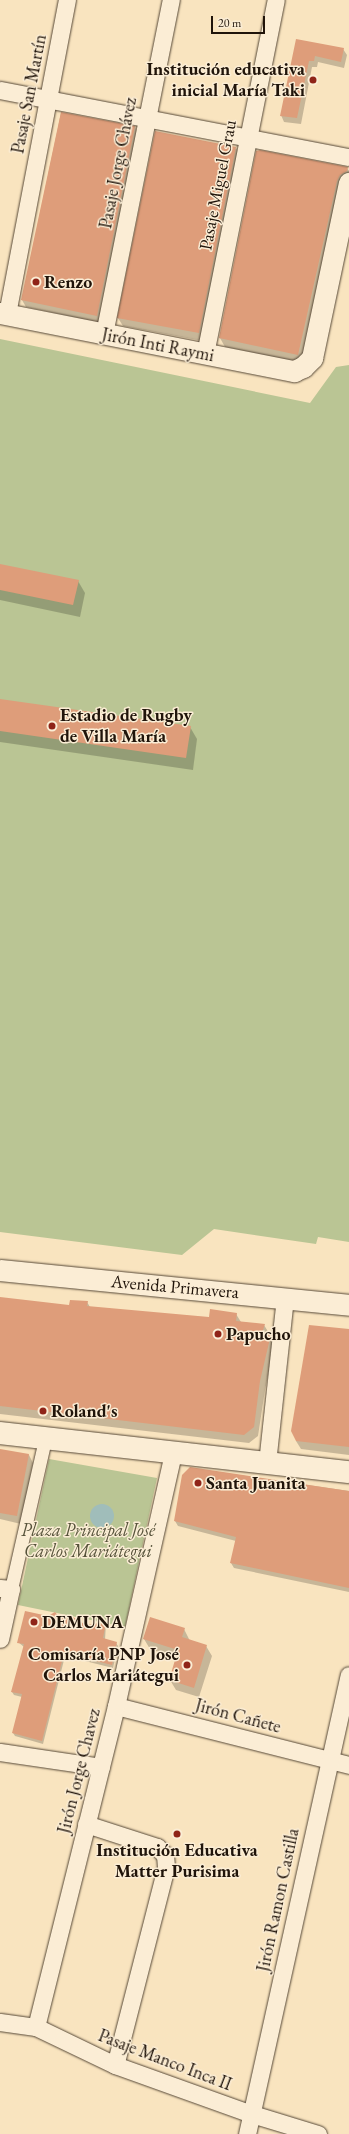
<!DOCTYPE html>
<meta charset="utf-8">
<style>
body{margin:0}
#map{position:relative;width:349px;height:2134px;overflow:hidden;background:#f9e4bf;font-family:"EB Garamond",serif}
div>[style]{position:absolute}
.green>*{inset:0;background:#bac594}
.water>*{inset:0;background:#a0bdba}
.round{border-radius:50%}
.shadow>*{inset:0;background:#0003}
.building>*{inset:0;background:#de9d7a}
.roads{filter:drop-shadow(0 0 1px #564837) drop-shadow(0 0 1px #564837)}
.pedestrian>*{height:13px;margin:-6.5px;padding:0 6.5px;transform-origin:6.5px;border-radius:6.5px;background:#fbedd5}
.minor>*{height:17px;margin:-8.5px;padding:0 8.5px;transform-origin:8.5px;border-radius:8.5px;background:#fbedd5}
.tertiary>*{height:21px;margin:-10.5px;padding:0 10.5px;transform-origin:10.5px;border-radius:10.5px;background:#fbedd5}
.secondary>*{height:22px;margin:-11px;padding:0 11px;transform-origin:11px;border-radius:11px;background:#fbedd5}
.dots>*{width:11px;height:11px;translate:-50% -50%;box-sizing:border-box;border:2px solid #fbedd5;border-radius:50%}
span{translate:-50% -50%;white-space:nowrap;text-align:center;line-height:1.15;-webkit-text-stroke:3px #fbedd5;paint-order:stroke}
.poi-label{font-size:18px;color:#20140a;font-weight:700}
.right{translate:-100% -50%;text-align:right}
.left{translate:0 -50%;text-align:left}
.street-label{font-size:18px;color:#20140a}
.park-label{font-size:18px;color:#56523a;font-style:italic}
.scale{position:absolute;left:211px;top:16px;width:54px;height:18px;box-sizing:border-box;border:2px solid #20140a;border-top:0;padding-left:5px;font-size:12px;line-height:14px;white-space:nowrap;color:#20140a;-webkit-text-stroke:3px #fbedd5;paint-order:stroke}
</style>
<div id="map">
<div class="green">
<div style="clip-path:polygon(0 339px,310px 403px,336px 367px,349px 365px,349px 1242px,318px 1237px,316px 1244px,214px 1229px,182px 1255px,0 1232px)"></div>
<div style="clip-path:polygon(49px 1459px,157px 1478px,125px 1627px,18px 1605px)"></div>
</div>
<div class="water">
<div class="round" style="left:90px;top:1504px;width:24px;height:24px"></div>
</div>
<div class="shadow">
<div style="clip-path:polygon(297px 40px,343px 49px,347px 55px,344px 68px,318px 62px,317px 67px,312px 67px,301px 124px,284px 122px,281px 115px)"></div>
<div style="clip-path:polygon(61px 113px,135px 127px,139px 134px,101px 323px,26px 307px,22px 300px)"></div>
<div style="clip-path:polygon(236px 148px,241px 156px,203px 341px,123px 326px,118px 318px)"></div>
<div style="clip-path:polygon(257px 153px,347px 168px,349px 171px,349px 181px,303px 363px,225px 347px,220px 338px)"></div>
<div style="clip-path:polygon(0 565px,78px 581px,85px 593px,80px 617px,0 600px)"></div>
<div style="clip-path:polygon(0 700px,190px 727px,197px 739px,193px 770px,0 742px)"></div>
<div style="clip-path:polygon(0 1299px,70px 1306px,87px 1302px,90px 1307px,210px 1318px,236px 1314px,241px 1322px,264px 1325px,275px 1343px,265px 1390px,258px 1436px,249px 1443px,0 1414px)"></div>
<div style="clip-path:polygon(349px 1331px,349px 1455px,301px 1449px,296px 1441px)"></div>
<div style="clip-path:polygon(0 1450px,29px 1455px,33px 1463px,21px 1524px,0 1519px)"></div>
<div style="clip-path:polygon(191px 1468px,349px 1491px,349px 1592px,234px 1568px,231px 1563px,236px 1541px,178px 1526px,175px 1521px)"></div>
<div style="clip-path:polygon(59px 1619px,86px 1626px,106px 1623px,105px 1640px,116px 1643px,118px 1646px,113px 1668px,65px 1656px,43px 1744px,15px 1736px,13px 1733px,22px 1697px,14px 1695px,12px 1692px,24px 1647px,18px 1642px)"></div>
<div style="clip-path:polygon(184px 1629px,190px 1641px,206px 1646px,212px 1656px,199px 1697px,176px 1690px,170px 1680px,177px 1658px,150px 1649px,144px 1639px)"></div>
</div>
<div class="building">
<div style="clip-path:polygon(296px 39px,344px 48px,341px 62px,315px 56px,314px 61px,309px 61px,297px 118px,280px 116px)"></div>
<div style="clip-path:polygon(61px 112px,135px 126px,97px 316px,21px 300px)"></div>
<div style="clip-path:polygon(155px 131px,236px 147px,199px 333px,117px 318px)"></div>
<div style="clip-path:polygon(260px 150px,348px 167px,347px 171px,340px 175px,337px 181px,298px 355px,219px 338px,256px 151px)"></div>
<div style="clip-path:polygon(0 564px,79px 580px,73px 605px,0 590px)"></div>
<div style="clip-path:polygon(0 699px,191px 726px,186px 758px,0 731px)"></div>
<div style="clip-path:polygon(0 1297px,69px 1305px,70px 1300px,88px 1301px,87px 1306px,209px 1317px,210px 1309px,237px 1313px,236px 1321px,265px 1324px,262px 1333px,271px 1334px,260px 1381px,254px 1427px,244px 1435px,0 1406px)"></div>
<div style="clip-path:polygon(309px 1325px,349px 1329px,349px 1447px,296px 1441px,291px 1431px)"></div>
<div style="clip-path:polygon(0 1449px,29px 1454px,17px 1516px,0 1513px)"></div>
<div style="clip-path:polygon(190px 1467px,349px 1491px,349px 1588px,230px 1563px,236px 1537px,174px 1521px,182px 1475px)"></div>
<div style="clip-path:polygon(25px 1611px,48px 1616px,55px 1612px,60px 1618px,73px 1617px,86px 1625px,106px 1622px,103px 1638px,117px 1642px,112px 1665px,64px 1653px,42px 1741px,12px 1733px,22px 1694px,11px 1692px,24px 1644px,17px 1643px)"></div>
<div style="clip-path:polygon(150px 1617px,185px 1628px,182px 1637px,207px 1645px,194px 1688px,169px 1680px,178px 1650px,143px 1639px)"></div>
</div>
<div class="roads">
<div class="pedestrian">
<div style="left:11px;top:1589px;width:154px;rotate:-77.2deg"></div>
</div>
<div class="minor">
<div style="left:0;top:90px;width:355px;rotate:10.9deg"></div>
<div style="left:7px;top:314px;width:320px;rotate:-79.2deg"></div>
<div style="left:104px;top:334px;width:341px;rotate:-78.7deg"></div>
<div style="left:205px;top:354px;width:361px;rotate:-78.7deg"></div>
<div style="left:267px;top:1463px;width:166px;rotate:-83.8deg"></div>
<div style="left:0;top:1588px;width:11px;rotate:5deg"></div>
<div style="left:11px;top:1589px;width:51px;rotate:102.4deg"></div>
<div style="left:116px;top:1706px;width:240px;rotate:14.2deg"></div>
<div style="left:0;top:1752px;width:102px;rotate:8.4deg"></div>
<div style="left:86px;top:1824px;width:75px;rotate:17.9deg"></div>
<div style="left:157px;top:1847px;width:11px;rotate:45deg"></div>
<div style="left:165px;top:1855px;width:12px;rotate:85deg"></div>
<div style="left:166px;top:1867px;width:204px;rotate:104.4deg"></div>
<div style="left:0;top:2022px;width:36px;rotate:8deg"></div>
<div style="left:36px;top:2027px;width:88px;rotate:25.7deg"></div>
<div style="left:115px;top:2065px;width:145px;rotate:19.7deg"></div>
<div style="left:252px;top:2114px;width:69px;rotate:16.9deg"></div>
<div style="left:36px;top:2027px;width:331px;rotate:-76deg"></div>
<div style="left:116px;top:1706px;width:258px;rotate:-77.3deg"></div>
<div style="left:247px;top:2134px;width:470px;rotate:-77.5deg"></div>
</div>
<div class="tertiary">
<div style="left:0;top:313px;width:300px;rotate:11.2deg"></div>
<div style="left:294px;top:371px;width:10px;rotate:-24deg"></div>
<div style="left:303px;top:367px;width:13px;rotate:-45deg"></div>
<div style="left:312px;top:358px;width:179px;rotate:-78.1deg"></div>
<div style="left:0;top:1270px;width:351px;rotate:5.7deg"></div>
</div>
<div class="secondary">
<div style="left:0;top:1433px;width:351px;rotate:6.4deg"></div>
</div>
</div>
<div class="dots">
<div style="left:313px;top:80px;background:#8f2418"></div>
<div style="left:36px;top:282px;background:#8f2418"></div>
<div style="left:52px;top:726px;background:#8f2418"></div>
<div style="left:218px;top:1334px;background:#8f2418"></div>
<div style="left:43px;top:1411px;background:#8f2418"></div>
<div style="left:198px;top:1483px;background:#8f2418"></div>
<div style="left:34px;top:1622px;background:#8f2418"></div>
<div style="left:187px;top:1665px;background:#8f2418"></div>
<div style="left:177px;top:1834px;background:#8f2418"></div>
</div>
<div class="poi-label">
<span class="right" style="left:305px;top:80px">Institución educativa<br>inicial María Taki</span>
<span class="left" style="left:44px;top:282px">Renzo</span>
<span class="left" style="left:60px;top:726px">Estadio de Rugby<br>de Villa María</span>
<span class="left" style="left:226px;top:1334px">Papucho</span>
<span class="left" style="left:51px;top:1411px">Roland's</span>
<span class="left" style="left:206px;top:1483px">Santa Juanita</span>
<span class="left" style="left:42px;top:1622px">DEMUNA</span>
<span class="right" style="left:179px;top:1665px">Comisaría PNP José<br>Carlos Mariátegui</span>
<span style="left:177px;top:1861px">Institución Educativa<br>Matter Purisima</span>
</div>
<div class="street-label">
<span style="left:29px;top:94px;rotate:-79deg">Pasaje San Martín</span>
<span style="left:118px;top:163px;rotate:-79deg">Pasaje Jorge Chávez</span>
<span style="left:218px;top:185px;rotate:-79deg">Pasaje Miguel Grau</span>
<span style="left:158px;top:345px;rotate:11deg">Jirón Inti Raymi</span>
<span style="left:175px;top:1287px;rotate:5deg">Avenida Primavera</span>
<span style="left:238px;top:1716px;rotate:15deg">Jirón Cañete</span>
<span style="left:79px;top:1771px;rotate:-76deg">Jirón Jorge Chavez</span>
<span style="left:278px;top:1900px;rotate:-78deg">Jirón Ramon Castilla</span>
<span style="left:165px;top:2060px;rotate:21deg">Pasaje Manco Inca II</span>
</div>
<div class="park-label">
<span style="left:88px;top:1541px">Plaza Principal José<br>Carlos Mariátegui</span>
</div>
<div class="scale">20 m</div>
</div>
